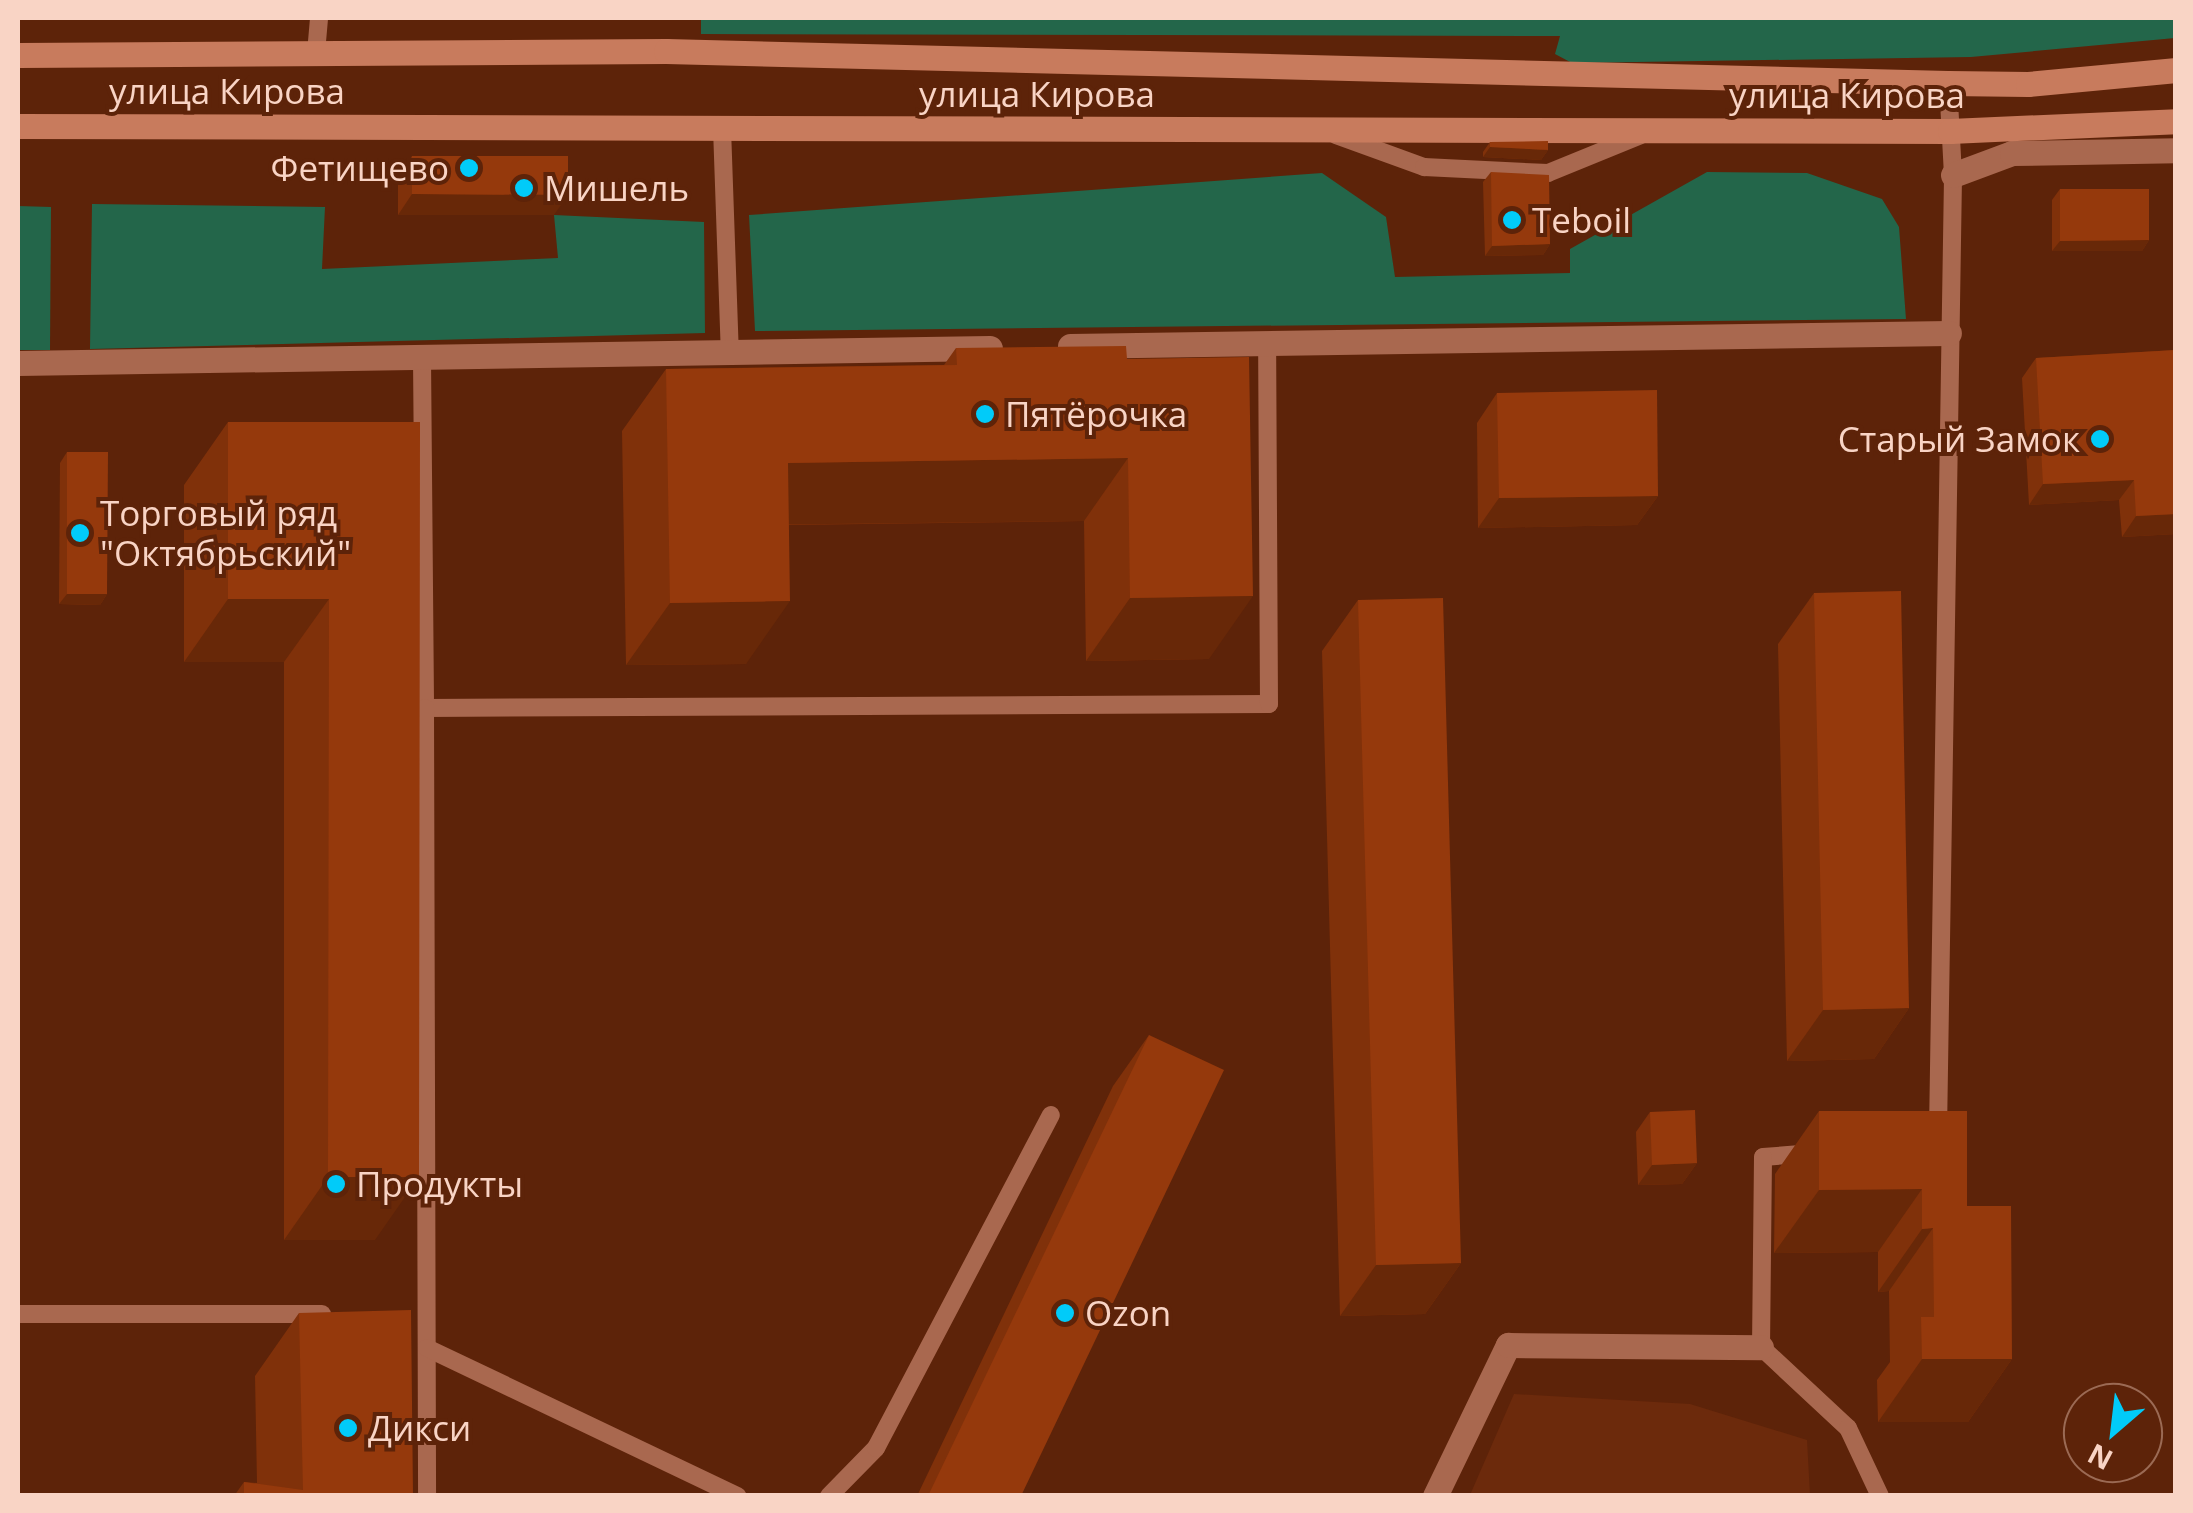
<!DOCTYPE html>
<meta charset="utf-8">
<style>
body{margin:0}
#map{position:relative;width:2193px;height:1513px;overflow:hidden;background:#5d2309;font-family:"Open Sans",sans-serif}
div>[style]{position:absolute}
.built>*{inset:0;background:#6c2a0c}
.green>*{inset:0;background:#23664a}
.lane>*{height:18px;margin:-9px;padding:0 9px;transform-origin:9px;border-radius:9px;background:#a9684f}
.street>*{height:25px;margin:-12.5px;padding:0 12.5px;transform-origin:12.5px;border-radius:12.5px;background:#a9684f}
.primary>*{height:25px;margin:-12.5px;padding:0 12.5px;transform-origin:12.5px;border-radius:12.5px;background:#c87b5d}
.wall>*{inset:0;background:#80310a}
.shaded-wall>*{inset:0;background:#682808}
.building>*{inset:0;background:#95390c}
.dots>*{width:28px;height:28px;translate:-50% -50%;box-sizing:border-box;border:5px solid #5d2309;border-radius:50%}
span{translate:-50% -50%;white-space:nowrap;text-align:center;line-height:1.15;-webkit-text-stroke:8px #5d2309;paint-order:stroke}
.street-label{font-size:35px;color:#f9d4c5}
.poi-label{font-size:35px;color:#f9d4c5}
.right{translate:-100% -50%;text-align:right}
.left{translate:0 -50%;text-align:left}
.frame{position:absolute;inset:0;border:20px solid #f9d4c5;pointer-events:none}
.north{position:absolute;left:2063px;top:1383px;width:100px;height:100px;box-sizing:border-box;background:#5d2309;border:2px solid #9b6a54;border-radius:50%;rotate:208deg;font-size:28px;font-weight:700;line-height:40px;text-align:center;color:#f9d4c5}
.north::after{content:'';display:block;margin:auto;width:35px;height:45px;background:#01cbf9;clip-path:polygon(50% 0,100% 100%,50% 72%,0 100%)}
</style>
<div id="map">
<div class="built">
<div style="clip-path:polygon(1514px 1394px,1690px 1404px,1807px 1440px,1810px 1495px,1470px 1495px)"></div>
</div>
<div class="green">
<div style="clip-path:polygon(701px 18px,2176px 18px,2175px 38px,1971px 57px,1572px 63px,1555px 54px,1560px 36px,701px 34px)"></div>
<div style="clip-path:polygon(1707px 172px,1807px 173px,1882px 199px,1899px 227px,1906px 319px,755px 331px,749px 215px,1322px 173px,1386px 217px,1395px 277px,1570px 273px,1570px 249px)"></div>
<div style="clip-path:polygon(92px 204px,325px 207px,322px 269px,558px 258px,554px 215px,704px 222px,705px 333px,90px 349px)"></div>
<div style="clip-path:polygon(18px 206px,51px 207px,50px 350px,18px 350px)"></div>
</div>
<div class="lane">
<div style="left:316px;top:53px;width:35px;rotate:-85deg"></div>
<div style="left:722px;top:128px;width:224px;rotate:88deg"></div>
<div style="left:1336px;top:135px;width:94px;rotate:20deg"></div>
<div style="left:1424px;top:167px;width:124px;rotate:2.8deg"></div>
<div style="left:1548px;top:173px;width:100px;rotate:-22.2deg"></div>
<div style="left:422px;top:358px;width:350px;rotate:89.5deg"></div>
<div style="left:425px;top:708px;width:844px;rotate:-0.27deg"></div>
<div style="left:1269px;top:704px;width:361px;rotate:-90.3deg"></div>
<div style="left:425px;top:708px;width:788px;rotate:89.85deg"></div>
<div style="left:1938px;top:1132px;width:957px;rotate:-89.1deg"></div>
<div style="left:1953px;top:175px;width:92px;rotate:-93.1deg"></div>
<div style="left:1813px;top:1153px;width:50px;rotate:175.4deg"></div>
<div style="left:1763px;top:1157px;width:190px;rotate:90.6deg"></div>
<div style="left:1761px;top:1347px;width:119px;rotate:43deg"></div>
<div style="left:1848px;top:1428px;width:75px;rotate:64.8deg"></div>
<div style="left:18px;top:1314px;width:304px"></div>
<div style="left:427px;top:1348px;width:344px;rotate:25.5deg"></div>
<div style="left:829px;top:1496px;width:67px;rotate:-45.6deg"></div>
<div style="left:876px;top:1448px;width:376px;rotate:-62.3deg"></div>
</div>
<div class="street">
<div style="left:1953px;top:175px;width:63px;rotate:-20.4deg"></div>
<div style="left:2012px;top:153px;width:164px;rotate:-1deg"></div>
<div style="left:1070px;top:346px;width:879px;rotate:-0.85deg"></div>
<div style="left:18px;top:363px;width:972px;rotate:-0.88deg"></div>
<div style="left:1435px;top:1496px;width:168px;rotate:-64.2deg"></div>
<div style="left:1508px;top:1345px;width:253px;rotate:0.5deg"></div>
</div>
<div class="primary">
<div style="left:18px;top:55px;width:648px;rotate:-0.35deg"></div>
<div style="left:666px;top:51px;width:1282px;rotate:1.43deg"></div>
<div style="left:1948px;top:83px;width:80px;rotate:0.7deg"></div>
<div style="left:2028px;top:84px;width:149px;rotate:-5.4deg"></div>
<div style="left:18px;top:126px;width:1932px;rotate:0.15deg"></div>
<div style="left:1950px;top:131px;width:226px;rotate:-2.5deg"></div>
</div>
<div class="wall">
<div style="clip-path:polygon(1490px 142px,1548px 150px,1541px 160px,1483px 157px,1483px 152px)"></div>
<div style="clip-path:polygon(412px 156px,554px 215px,398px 215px,398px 176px)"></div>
<div style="clip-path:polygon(1491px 172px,1550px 244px,1543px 255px,1485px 256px,1483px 182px)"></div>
<div style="clip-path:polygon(2060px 189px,2149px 240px,2142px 251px,2052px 251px,2052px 200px)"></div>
<div style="clip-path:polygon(956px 348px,1127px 359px,1209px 659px,1086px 661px,1084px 521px,789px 525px,746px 664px,626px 665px,622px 431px,666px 369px,944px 365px)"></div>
<div style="clip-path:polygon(2176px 350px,2176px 534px,2122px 537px,2119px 500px,2029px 505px,2022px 378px,2036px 358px)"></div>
<div style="clip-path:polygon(1497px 393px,1658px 496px,1637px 525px,1478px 528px,1477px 423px)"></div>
<div style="clip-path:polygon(228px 422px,420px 422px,375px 1240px,284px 1240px,284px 662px,184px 662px,184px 485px)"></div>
<div style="clip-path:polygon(67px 452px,107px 594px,100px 605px,59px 604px,60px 463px)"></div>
<div style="clip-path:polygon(1814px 593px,1909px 1008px,1874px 1059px,1787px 1061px,1778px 644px)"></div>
<div style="clip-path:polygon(1358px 600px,1461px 1263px,1425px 1314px,1340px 1316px,1322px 651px)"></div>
<div style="clip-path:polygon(1149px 1035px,1021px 1496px,917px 1496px,1113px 1086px)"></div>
<div style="clip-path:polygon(1819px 1111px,1967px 1206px,2012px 1359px,1968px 1422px,1878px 1422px,1877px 1380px,1890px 1362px,1889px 1291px,1878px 1292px,1878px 1252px,1774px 1253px,1775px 1174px)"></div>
<div style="clip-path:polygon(1650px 1112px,1697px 1163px,1682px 1184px,1638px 1185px,1636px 1132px)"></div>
<div style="clip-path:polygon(299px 1313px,413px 1496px,234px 1496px,244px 1482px,257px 1483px,255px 1376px)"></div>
</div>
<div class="shaded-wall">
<div style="clip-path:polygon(1490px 147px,1548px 150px,1541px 160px,1483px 157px)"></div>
<div style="clip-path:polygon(412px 194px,568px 195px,554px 215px,398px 215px)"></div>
<div style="clip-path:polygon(2149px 240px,2142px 251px,2052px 251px,2060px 241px)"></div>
<div style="clip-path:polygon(1550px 244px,1543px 255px,1485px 256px,1492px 246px)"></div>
<div style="clip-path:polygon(1128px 458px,1084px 521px,744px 525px,788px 463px)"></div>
<div style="clip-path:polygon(2134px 480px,2119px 500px,2029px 505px,2043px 484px)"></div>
<div style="clip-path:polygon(1658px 496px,1637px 525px,1478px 528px,1499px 498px)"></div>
<div style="clip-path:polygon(2176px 514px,2176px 534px,2122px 537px,2136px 516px)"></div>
<div style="clip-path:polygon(67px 594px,107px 594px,100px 605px,59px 604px)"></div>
<div style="clip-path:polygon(1253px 596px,1209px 659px,1086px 661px,1130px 598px)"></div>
<div style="clip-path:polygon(228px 599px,329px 599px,284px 662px,184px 662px)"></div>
<div style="clip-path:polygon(790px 601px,746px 664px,626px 665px,670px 603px)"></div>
<div style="clip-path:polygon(1909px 1008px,1874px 1059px,1787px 1061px,1823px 1010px)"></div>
<div style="clip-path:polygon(1697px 1163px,1682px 1184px,1638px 1185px,1652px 1165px)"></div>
<div style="clip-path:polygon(328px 1177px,419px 1177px,375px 1240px,284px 1240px)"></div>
<div style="clip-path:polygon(1922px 1189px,1878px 1252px,1774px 1253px,1819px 1190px)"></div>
<div style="clip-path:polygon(1933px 1228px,1889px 1291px,1878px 1292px,1922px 1229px)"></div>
<div style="clip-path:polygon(1461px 1263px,1425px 1314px,1340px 1316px,1376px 1265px)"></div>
<div style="clip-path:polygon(1922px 1359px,2012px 1359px,1968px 1422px,1878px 1422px)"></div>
</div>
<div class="building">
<div style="clip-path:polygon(1548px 141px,1548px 150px,1490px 147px,1490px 142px)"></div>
<div style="clip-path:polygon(412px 156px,568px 156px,568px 195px,412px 194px)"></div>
<div style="clip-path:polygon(1491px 172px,1549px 175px,1550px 244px,1492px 246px)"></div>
<div style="clip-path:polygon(2060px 189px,2149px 189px,2149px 240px,2060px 241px)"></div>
<div style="clip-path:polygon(1126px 346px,1127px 359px,1249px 357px,1253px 596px,1130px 598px,1128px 458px,788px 463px,790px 601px,670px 603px,666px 369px,957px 365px,956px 348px)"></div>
<div style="clip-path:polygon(2176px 350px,2176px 514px,2136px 516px,2134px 480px,2043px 484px,2036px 358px)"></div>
<div style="clip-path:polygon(1657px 390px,1658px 496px,1499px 498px,1497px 393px)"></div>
<div style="clip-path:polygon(228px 422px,420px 422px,419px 1177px,328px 1177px,329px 599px,228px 599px)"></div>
<div style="clip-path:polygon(67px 452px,108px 452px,107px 594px,67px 594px)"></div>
<div style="clip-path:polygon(1901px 591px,1909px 1008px,1823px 1010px,1814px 593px)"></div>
<div style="clip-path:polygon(1443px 598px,1461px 1263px,1376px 1265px,1358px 600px)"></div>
<div style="clip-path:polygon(1149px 1035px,1224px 1070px,1021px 1496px,928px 1496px)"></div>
<div style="clip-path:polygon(1695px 1110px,1697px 1163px,1652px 1165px,1650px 1112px)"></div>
<div style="clip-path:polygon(1819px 1111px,1967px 1111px,1967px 1206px,2011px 1206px,2012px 1359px,1922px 1359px,1921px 1317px,1934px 1317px,1933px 1228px,1922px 1229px,1922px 1189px,1819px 1190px)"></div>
<div style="clip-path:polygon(411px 1310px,413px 1496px,244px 1496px,244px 1482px,303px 1490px,299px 1313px)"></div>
</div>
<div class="dots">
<div style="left:469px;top:168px;background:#01cbf9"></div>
<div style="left:524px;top:188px;background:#01cbf9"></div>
<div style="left:1512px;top:220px;background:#01cbf9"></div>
<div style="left:985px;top:414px;background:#01cbf9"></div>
<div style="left:2100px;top:439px;background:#01cbf9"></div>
<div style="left:80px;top:533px;background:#01cbf9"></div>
<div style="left:336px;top:1184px;background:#01cbf9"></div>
<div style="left:1065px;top:1313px;background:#01cbf9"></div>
<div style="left:348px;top:1428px;background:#01cbf9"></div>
</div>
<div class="street-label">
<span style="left:227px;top:91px">улица Кирова</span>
<span style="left:1037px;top:94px">улица Кирова</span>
<span style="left:1847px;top:95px">улица Кирова</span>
</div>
<div class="poi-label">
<span class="right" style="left:449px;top:168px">Фетищево</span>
<span class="left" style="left:544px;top:188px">Мишель</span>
<span class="left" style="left:1532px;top:220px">Teboil</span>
<span class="left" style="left:1005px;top:414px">Пятёрочка</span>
<span class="right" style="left:2080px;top:439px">Старый Замок</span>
<span class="left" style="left:100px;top:533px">Торговый ряд<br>"Октябрьский"</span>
<span class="left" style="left:356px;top:1184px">Продукты</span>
<span class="left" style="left:1085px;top:1313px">Ozon</span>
<span class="left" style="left:368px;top:1428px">Дикси</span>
</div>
<div class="frame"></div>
<div class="north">N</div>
</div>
